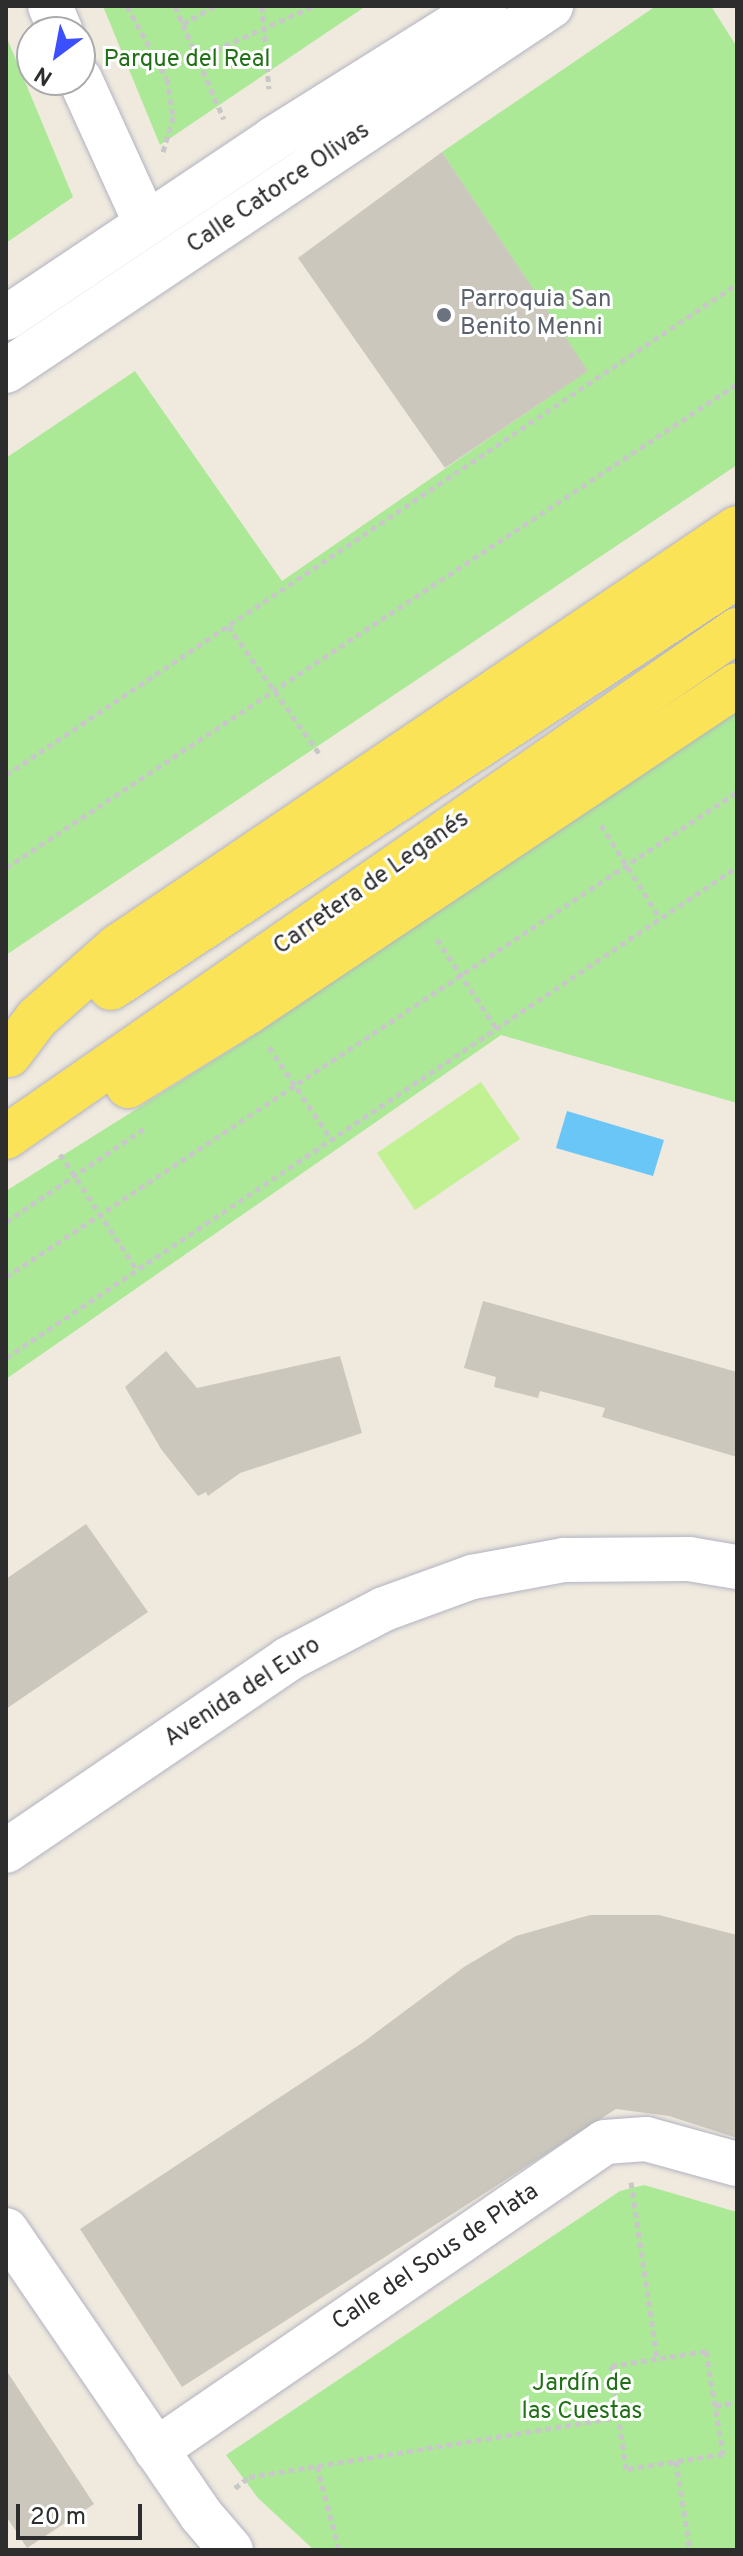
<!DOCTYPE html>
<meta charset="utf-8">
<style>
body{margin:0}
#map{position:relative;width:743px;height:2556px;overflow:hidden;background:#efe9de;font-family:Overpass,sans-serif}
div>[style]{position:absolute}
.green>*{inset:0;background:#ace997}
.pitch>*{inset:0;background:#c1f192}
.water>*{inset:0;background:#6bc6f8}
.building>*{inset:0;background:#cbc7bd}
.path>*{height:5px;margin-top:-2.5px;transform-origin:0;background:repeating-linear-gradient(90deg,#c8c8c8 0 6px,transparent 0 10px)}
.roads{filter:drop-shadow(0 0 2px #b2b3c1) drop-shadow(0 0 2px #b2b3c1)}
.minor>*{height:44px;margin:-22px;padding:0 22px;transform-origin:22px;border-radius:22px;background:#fff}
.major>*{height:44px;margin:-22px;padding:0 22px;transform-origin:22px;border-radius:22px;background:#fbe357}
.dots>*{width:22px;height:22px;translate:-50% -50%;box-sizing:border-box;border:4px solid #fff;border-radius:50%}
span{translate:-50% -50%;white-space:nowrap;text-align:center;line-height:1.15;-webkit-text-stroke:6px #fff;paint-order:stroke}
.park-label{font-size:24px;color:#207115}
.street-label{font-size:24px;color:#2d2d2d}
.worship-label{font-size:24px;color:#5b616d}
.left{translate:0 -50%;text-align:left}
.frame{position:absolute;inset:0;border:8px solid #2d2d2d;pointer-events:none}
.north{position:absolute;left:16px;top:16px;width:80px;height:80px;box-sizing:border-box;background:#fff;border:2px solid #ababab;border-radius:50%;rotate:212deg;font-size:22px;font-weight:700;line-height:32px;text-align:center;color:#2d2d2d}
.north::after{content:'';display:block;margin:auto;width:28px;height:36px;background:#3b4fff;clip-path:polygon(50% 0,100% 100%,50% 72%,0 100%)}
.scale{position:absolute;left:16px;top:2504px;width:126px;height:36px;box-sizing:border-box;border:4px solid #2d2d2d;border-top:0;padding-left:10px;font-size:24px;line-height:28px;white-space:nowrap;color:#2d2d2d;-webkit-text-stroke:6px #fff;paint-order:stroke}
</style>
<div id="map">
<div class="green">
<div style="clip-path:polygon(103px 6px,366px 6px,160px 145px)"></div>
<div style="clip-path:polygon(656px 6px,711px 6px,737px 47px,737px 465px,6px 955px,6px 458px,135px 371px,282px 581px,587px 371px,442px 152px)"></div>
<div style="clip-path:polygon(6px 36px,73px 197px,6px 243px)"></div>
<div style="clip-path:polygon(737px 707px,737px 1103px,501px 1035px,6px 1379px,6px 1191px,259px 1032px)"></div>
<div style="clip-path:polygon(644px 2185px,737px 2212px,737px 2550px,314px 2550px,258px 2498px,226px 2455px,620px 2191px)"></div>
</div>
<div class="pitch">
<div style="clip-path:polygon(481px 1082px,520px 1139px,415px 1210px,377px 1153px)"></div>
</div>
<div class="water">
<div style="clip-path:polygon(567px 1111px,664px 1140px,653px 1176px,556px 1148px)"></div>
</div>
<div class="building">
<div style="clip-path:polygon(442px 152px,588px 371px,445px 468px,298px 258px)"></div>
<div style="clip-path:polygon(483px 1301px,737px 1372px,737px 1457px,602px 1417px,605px 1408px,540px 1391px,538px 1398px,494px 1387px,496px 1377px,464px 1368px)"></div>
<div style="clip-path:polygon(166px 1351px,197px 1388px,340px 1356px,362px 1433px,240px 1473px,208px 1496px,206px 1492px,198px 1496px,161px 1449px,125px 1387px)"></div>
<div style="clip-path:polygon(86px 1524px,148px 1612px,6px 1709px,6px 1579px)"></div>
<div style="clip-path:polygon(590px 1915px,659px 1915px,737px 1935px,737px 2138px,669px 2116px,616px 2109px,182px 2387px,80px 2229px,362px 2043px,464px 1967px,516px 1936px)"></div>
<div style="clip-path:polygon(6px 2370px,94px 2504px,27px 2548px,6px 2516px)"></div>
</div>
<div class="path">
<div style="left:127px;top:6px;width:83px;rotate:61.3deg"></div>
<div style="left:167px;top:79px;width:38px;rotate:81deg"></div>
<div style="left:173px;top:117px;width:40px;rotate:106deg"></div>
<div style="left:175px;top:6px;width:123px;rotate:66.6deg"></div>
<div style="left:262px;top:6px;width:83px;rotate:85.2deg"></div>
<div style="left:183px;top:24px;width:36px;rotate:-30deg"></div>
<div style="left:197px;top:58px;width:128px;rotate:-24deg"></div>
<div style="left:228px;top:626px;width:160px;rotate:54.4deg"></div>
<div style="left:6px;top:775px;width:881px;rotate:-33.89deg"></div>
<div style="left:601px;top:825px;width:110px;rotate:57.6deg"></div>
<div style="left:6px;top:868px;width:877px;rotate:-33.51deg"></div>
<div style="left:437px;top:939px;width:107px;rotate:56.5deg"></div>
<div style="left:269px;top:1047px;width:111px;rotate:56deg"></div>
<div style="left:60px;top:1154px;width:139px;rotate:56.4deg"></div>
<div style="left:6px;top:1222px;width:168px;rotate:-34.1deg"></div>
<div style="left:6px;top:1277px;width:877px;rotate:-33.56deg"></div>
<div style="left:6px;top:1358px;width:881px;rotate:-33.89deg"></div>
<div style="left:631px;top:2182px;width:179px;rotate:81.6deg"></div>
<div style="left:706px;top:2351px;width:104px;rotate:80.6deg"></div>
<div style="left:723px;top:2454px;width:98px;rotate:171.2deg"></div>
<div style="left:626px;top:2469px;width:104px;rotate:-98.3deg"></div>
<div style="left:611px;top:2366px;width:96px;rotate:-9deg"></div>
<div style="left:715px;top:2406px;width:22px;rotate:-10deg"></div>
<div style="left:676px;top:2461px;width:90px;rotate:81.1deg"></div>
<div style="left:317px;top:2466px;width:87px;rotate:75.3deg"></div>
<div style="left:235px;top:2488px;width:18px;rotate:-38deg"></div>
<div style="left:249px;top:2477px;width:374px;rotate:-9.2deg"></div>
</div>
<div class="roads">
<div class="minor">
<div style="left:50px;top:6px;width:28px;rotate:67deg"></div>
<div style="left:80px;top:79px;width:159px;rotate:65.5deg"></div>
<div style="left:6px;top:318px;width:321px;rotate:-33.8deg"></div>
<div style="left:273px;top:139px;width:250px;rotate:-32.1deg"></div>
<div style="left:6px;top:371px;width:656px;rotate:-33.81deg"></div>
<div style="left:6px;top:1851px;width:341px;rotate:-34.2deg"></div>
<div style="left:288px;top:1659px;width:108px;rotate:-27.5deg"></div>
<div style="left:384px;top:1609px;width:94px;rotate:-20deg"></div>
<div style="left:472px;top:1577px;width:94px;rotate:-10.5deg"></div>
<div style="left:564px;top:1560px;width:125px;rotate:-0.5deg"></div>
<div style="left:689px;top:1559px;width:49px;rotate:9.5deg"></div>
<div style="left:6px;top:2230px;width:345px;rotate:55.6deg"></div>
<div style="left:201px;top:2515px;width:46px;rotate:49.4deg"></div>
<div style="left:156px;top:2450px;width:544px;rotate:-34.45deg"></div>
<div style="left:605px;top:2142px;width:41px;rotate:-4.2deg"></div>
<div style="left:646px;top:2139px;width:94px;rotate:15.4deg"></div>
</div>
<div class="major">
<div style="left:111px;top:988px;width:749px;rotate:-33.35deg"></div>
<div style="left:9px;top:1055px;width:46px;rotate:-52.9deg"></div>
<div style="left:37px;top:1018px;width:107px;rotate:-41.6deg"></div>
<div style="left:117px;top:947px;width:748px;rotate:-34.05deg"></div>
<div style="left:128px;top:1086px;width:141px;rotate:-31.7deg"></div>
<div style="left:248px;top:1012px;width:588px;rotate:-33.77deg"></div>
<div style="left:6px;top:1137px;width:890px;rotate:-34.74deg"></div>
</div>
</div>
<div class="dots">
<div style="left:444px;top:315px;background:#6b7280"></div>
</div>
<div class="park-label">
<span style="left:187px;top:61px">Parque del Real</span>
<span style="left:582px;top:2399px">Jardín de<br>las Cuestas</span>
</div>
<div class="street-label">
<span style="left:279px;top:189px;rotate:-34deg">Calle Catorce Olivas</span>
<span style="left:372px;top:884px;rotate:-35deg">Carretera de Leganés</span>
<span style="left:243px;top:1693px;rotate:-33deg">Avenida del Euro</span>
<span style="left:436px;top:2258px;rotate:-34deg">Calle del Sous de Plata</span>
</div>
<div class="worship-label">
<span class="left" style="left:460px;top:315px">Parroquia San<br>Benito Menni</span>
</div>
<div class="frame"></div>
<div class="north">N</div>
<div class="scale">20 m</div>
</div>
